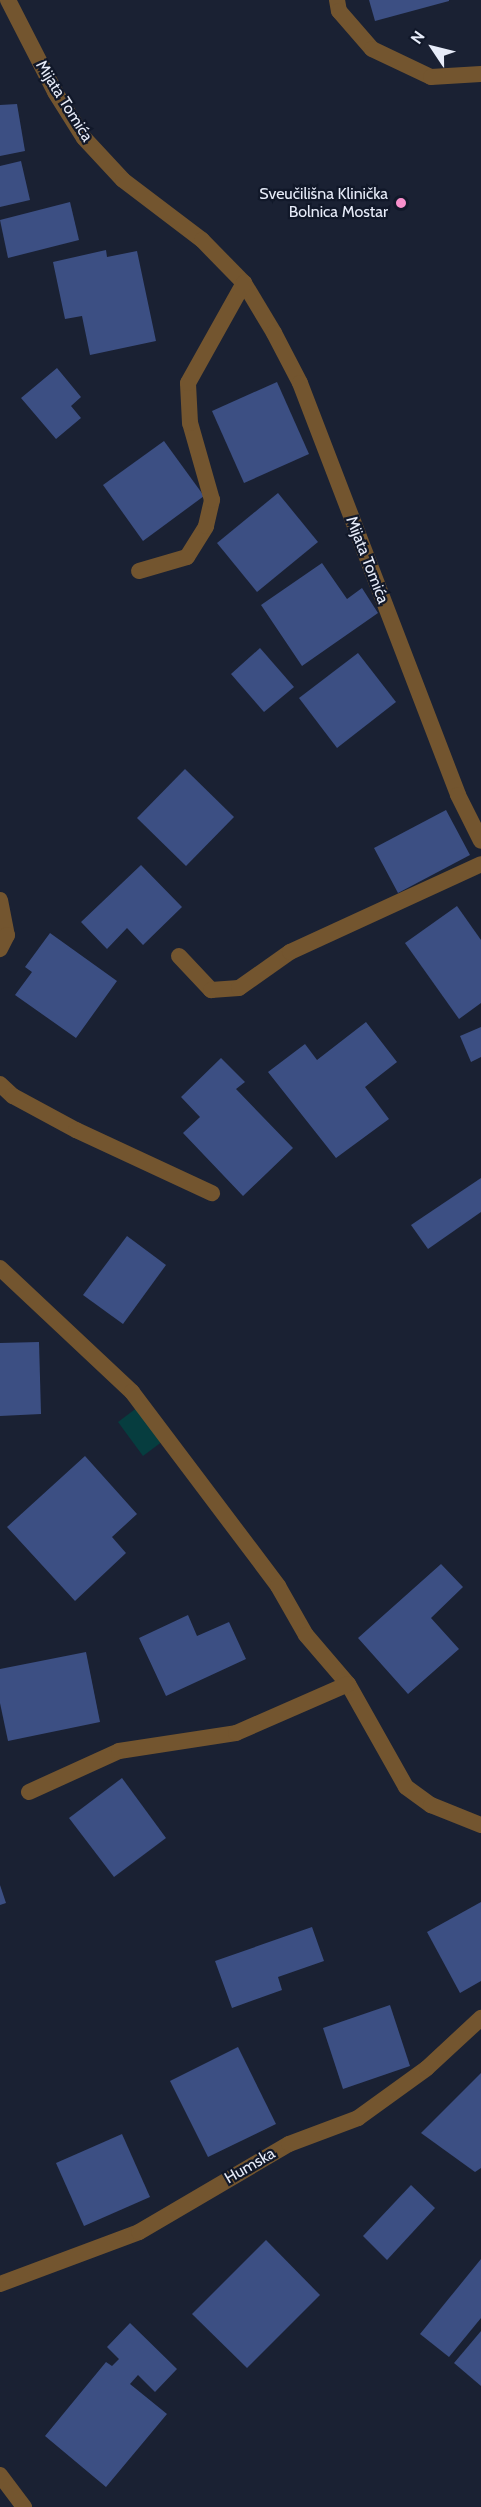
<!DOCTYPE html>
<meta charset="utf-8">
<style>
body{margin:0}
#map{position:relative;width:481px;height:2507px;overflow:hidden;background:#1a2133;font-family:Cabin,sans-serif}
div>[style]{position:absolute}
.water>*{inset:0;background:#063d3f}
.building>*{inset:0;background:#3c4f83}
.service>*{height:16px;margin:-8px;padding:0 8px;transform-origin:8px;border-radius:8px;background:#73552f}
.minor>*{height:16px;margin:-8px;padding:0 8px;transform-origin:8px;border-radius:8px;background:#73552f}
.dots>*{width:16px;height:16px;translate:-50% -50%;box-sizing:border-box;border:3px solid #111829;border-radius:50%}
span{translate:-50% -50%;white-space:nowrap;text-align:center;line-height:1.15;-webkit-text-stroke:4.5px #111829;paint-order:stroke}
.street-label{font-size:16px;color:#e7ecf9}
.poi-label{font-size:16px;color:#e7ecf9}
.right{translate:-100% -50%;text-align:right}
.north{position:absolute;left:403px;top:18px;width:60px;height:60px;-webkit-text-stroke:4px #111829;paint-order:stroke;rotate:305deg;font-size:16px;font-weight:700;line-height:24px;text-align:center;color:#e7ecf9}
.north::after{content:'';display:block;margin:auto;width:21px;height:27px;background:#e7ecf9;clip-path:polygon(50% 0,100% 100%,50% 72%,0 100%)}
</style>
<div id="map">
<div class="water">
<div style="clip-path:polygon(138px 1407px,163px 1441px,143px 1456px,118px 1422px)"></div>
</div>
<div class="building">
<div style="clip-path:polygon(369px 0,449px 0,449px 1px,375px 21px)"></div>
<div style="clip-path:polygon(17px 104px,25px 151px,0 156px,0 105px)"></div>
<div style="clip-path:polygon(21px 161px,30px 200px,0 207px,0 166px)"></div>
<div style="clip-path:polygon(70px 202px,79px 240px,8px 258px,0 220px)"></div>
<div style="clip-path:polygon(106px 250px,107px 257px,137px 251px,156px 341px,90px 355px,82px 316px,65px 319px,53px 262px)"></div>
<div style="clip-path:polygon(57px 368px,81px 397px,71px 406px,81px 418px,56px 439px,21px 398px)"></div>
<div style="clip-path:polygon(277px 382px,309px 454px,244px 483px,212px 411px)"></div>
<div style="clip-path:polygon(164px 441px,204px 496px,143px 541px,103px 485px)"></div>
<div style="clip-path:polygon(278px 493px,318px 542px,257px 592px,217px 543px)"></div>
<div style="clip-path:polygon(322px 563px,347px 599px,362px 588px,378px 613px,302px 666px,261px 605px)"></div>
<div style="clip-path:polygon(260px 648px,294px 687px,264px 712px,231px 674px)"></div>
<div style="clip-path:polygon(358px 653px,396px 702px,337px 748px,299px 698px)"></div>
<div style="clip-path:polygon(185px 769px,234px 817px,186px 866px,137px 818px)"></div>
<div style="clip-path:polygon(446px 810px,470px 855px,398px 893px,374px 848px)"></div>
<div style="clip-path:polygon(141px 865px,182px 907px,143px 945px,127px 928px,107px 949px,81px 922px)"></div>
<div style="clip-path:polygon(457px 906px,481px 940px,481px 1003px,459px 1019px,405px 943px)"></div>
<div style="clip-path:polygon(50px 933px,117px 981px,76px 1038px,15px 995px,32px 972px,25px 967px)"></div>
<div style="clip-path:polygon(366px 1022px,397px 1062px,365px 1087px,389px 1119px,336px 1158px,268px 1072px,305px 1044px,317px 1060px)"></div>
<div style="clip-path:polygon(481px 1027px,481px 1057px,471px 1062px,460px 1036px)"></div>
<div style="clip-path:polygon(221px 1058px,245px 1082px,236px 1089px,293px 1148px,243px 1196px,183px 1133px,200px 1117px,181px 1097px)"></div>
<div style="clip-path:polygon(481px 1178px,481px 1212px,428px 1249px,411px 1225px)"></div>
<div style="clip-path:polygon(127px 1236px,166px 1265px,123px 1324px,83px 1295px)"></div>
<div style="clip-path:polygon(39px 1342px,41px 1414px,0 1416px,0 1343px)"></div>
<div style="clip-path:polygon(85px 1456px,137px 1514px,112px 1537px,126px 1553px,75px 1601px,7px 1527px)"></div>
<div style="clip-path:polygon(441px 1564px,463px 1587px,431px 1618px,459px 1649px,408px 1694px,358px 1638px)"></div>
<div style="clip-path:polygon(188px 1615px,197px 1636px,229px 1622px,246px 1659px,166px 1696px,139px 1638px)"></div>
<div style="clip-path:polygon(86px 1652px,100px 1722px,8px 1741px,0 1703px,0 1669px)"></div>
<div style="clip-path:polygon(122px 1778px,166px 1838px,114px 1877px,69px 1818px)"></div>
<div style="clip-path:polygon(0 1885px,6px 1903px,0 1905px)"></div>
<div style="clip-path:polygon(481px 1902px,481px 1981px,460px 1993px,427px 1932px)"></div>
<div style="clip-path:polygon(312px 1927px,324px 1961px,278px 1977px,282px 1990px,232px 2008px,215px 1961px)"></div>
<div style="clip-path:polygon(390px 2005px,410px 2066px,343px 2089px,323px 2028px)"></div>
<div style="clip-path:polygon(238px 2047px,276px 2124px,208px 2157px,170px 2081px)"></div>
<div style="clip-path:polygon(481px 2073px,481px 2168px,475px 2172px,421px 2133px)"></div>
<div style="clip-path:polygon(122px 2134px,150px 2197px,84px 2226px,56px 2163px)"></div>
<div style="clip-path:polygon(411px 2185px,435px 2208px,387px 2260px,363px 2236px)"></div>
<div style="clip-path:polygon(266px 2240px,320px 2295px,247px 2368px,192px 2314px)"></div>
<div style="clip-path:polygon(481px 2259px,481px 2318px,449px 2357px,420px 2334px)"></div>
<div style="clip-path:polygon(130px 2323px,177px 2369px,155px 2392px,138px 2375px,130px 2384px,167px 2414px,106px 2487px,45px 2436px,106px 2362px,112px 2366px,119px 2359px,107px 2347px)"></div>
<div style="clip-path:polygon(481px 2331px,481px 2386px,454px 2363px)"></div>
</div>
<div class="service">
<div style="left:337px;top:0;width:11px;rotate:80deg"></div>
<div style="left:339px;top:11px;width:50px;rotate:49deg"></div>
<div style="left:372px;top:49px;width:65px;rotate:25.4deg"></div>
<div style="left:431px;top:77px;width:50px;rotate:-3.4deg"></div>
</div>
<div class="minor">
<div style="left:8px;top:0;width:103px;rotate:62.9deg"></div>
<div style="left:55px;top:92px;width:54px;rotate:57.8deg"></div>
<div style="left:84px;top:138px;width:57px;rotate:47.1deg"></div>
<div style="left:123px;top:180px;width:99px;rotate:37.2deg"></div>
<div style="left:202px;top:240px;width:60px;rotate:45.7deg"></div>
<div style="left:244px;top:283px;width:58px;rotate:59deg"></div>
<div style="left:274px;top:333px;width:56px;rotate:62.5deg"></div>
<div style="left:300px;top:383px;width:441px;rotate:69deg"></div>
<div style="left:458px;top:795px;width:51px;rotate:63.4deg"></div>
<div style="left:139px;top:571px;width:50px;rotate:-16.3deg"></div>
<div style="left:187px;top:557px;width:36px;rotate:-58deg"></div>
<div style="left:206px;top:526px;width:27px;rotate:-77deg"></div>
<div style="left:212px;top:500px;width:80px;rotate:-105.9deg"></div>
<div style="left:190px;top:423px;width:40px;rotate:-92.9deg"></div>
<div style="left:188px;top:383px;width:115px;rotate:-60.8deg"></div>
<div style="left:0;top:900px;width:36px;rotate:79deg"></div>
<div style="left:7px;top:935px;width:16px;rotate:117deg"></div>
<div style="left:179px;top:956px;width:47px;rotate:46.7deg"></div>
<div style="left:211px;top:990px;width:28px;rotate:-4deg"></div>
<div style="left:239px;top:988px;width:62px;rotate:-35.2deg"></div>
<div style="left:290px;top:952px;width:210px;rotate:-24.7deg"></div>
<div style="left:0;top:1084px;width:18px;rotate:43deg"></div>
<div style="left:13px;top:1096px;width:72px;rotate:28.4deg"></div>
<div style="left:76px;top:1130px;width:150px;rotate:24.9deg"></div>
<div style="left:0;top:1268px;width:181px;rotate:43.2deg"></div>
<div style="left:132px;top:1392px;width:243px;rotate:53deg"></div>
<div style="left:278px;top:1586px;width:56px;rotate:60.3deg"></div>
<div style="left:306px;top:1635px;width:65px;rotate:49.4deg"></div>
<div style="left:348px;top:1684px;width:118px;rotate:60.6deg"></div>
<div style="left:406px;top:1787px;width:31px;rotate:36deg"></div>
<div style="left:431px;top:1805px;width:54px;rotate:21.8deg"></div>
<div style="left:29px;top:1792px;width:99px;rotate:-24.5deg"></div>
<div style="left:119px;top:1751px;width:118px;rotate:-8.7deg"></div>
<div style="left:236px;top:1733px;width:122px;rotate:-23.6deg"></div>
<div style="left:0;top:2284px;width:148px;rotate:-20.5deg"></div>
<div style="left:139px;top:2232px;width:174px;rotate:-30.4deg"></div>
<div style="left:289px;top:2144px;width:74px;rotate:-20.6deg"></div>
<div style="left:358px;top:2118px;width:85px;rotate:-35.9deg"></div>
<div style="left:427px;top:2068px;width:74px;rotate:-42.8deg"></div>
<div style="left:0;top:2475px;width:40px;rotate:53deg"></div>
</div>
<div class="dots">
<div style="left:401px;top:203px;background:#f890cc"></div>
</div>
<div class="street-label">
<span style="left:64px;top:101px;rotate:58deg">Mijata Tomića</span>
<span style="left:367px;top:560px;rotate:69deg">Mijata Tomića</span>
<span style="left:250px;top:2166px;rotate:-30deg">Humska</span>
</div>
<div class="poi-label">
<span class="right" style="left:388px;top:203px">Sveučilišna Klinička<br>Bolnica Mostar</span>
</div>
<div class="north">N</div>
</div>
